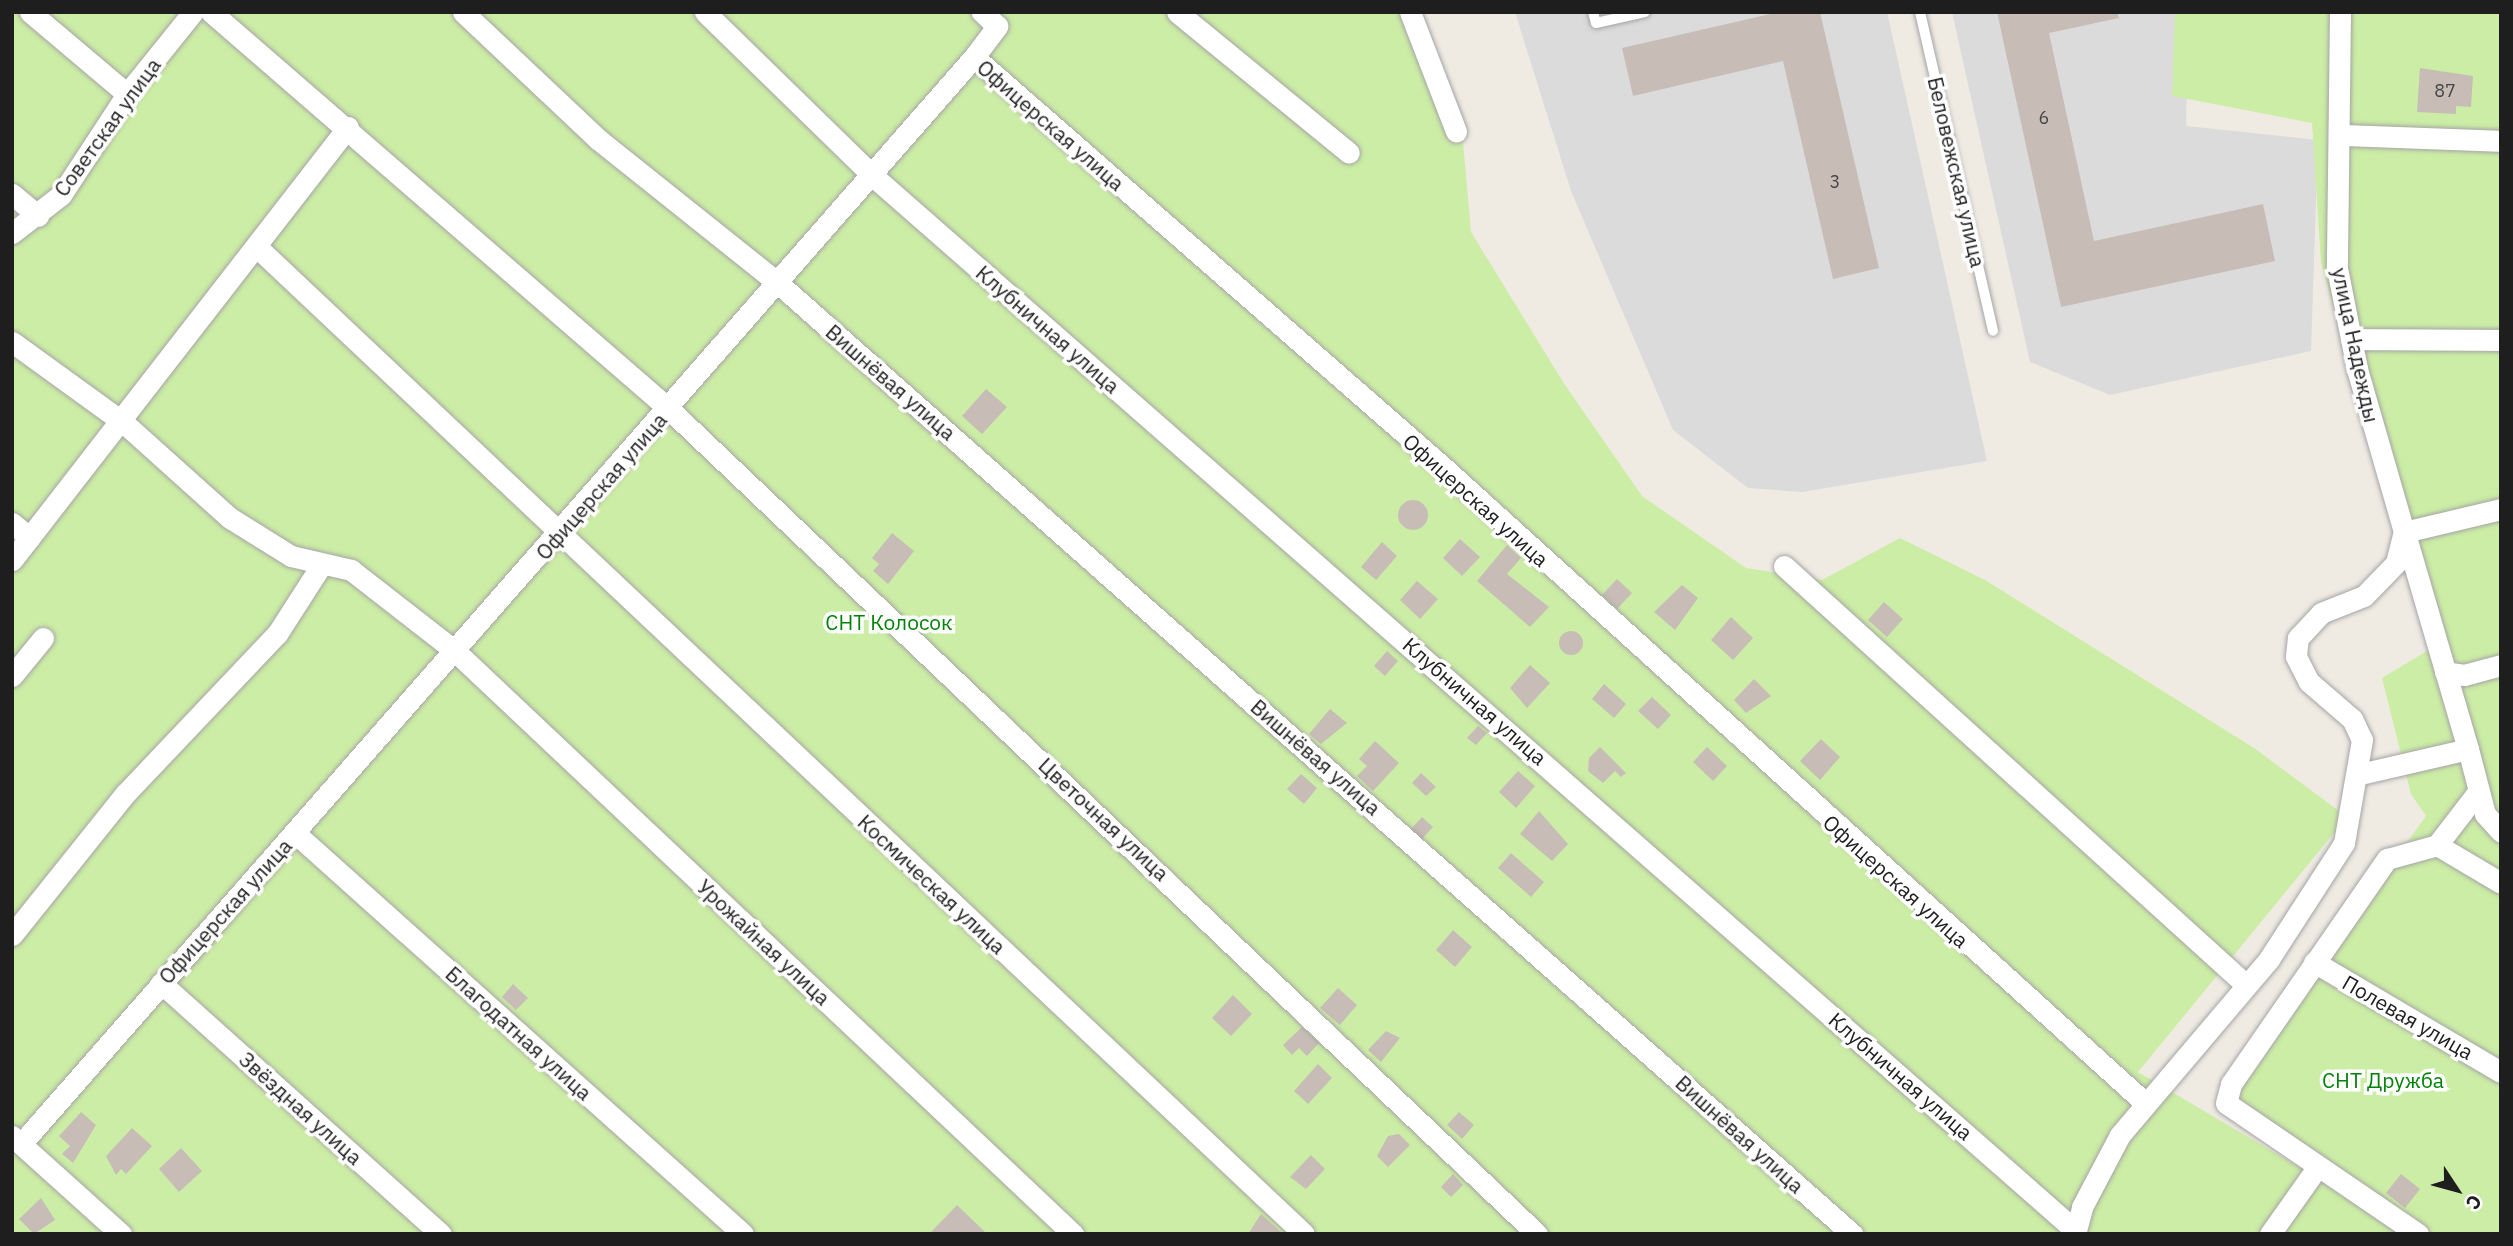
<!DOCTYPE html>
<meta charset="utf-8">
<style>
body{margin:0}
#map{position:relative;width:2513px;height:1246px;overflow:hidden;background:#efebe3;font-family:"IBM Plex Sans",sans-serif}
div>[style]{position:absolute}
.residential>*{inset:0;background:#dcdbdb}
.grass>*{inset:0;background:#cceda5}
.building>*{inset:0;background:#c7bdb6}
.round{border-radius:50%}
.roads{filter:drop-shadow(0 0 2px #a5a5a5) drop-shadow(0 0 2px #a5a5a5)}
.lane>*{height:10px;margin:-5px;padding:0 5px;transform-origin:5px;border-radius:5px;background:#fff}
.street>*{height:21px;margin:-10.5px;padding:0 10.5px;transform-origin:10.5px;border-radius:10.5px;background:#fff}
span{translate:-50% -50%;white-space:nowrap;text-align:center;line-height:1.15;-webkit-text-stroke:7px #fff;paint-order:stroke}
.number-label{font-size:18px;color:#484644}
.number-label span{-webkit-text-stroke-width:0}
.street-label{font-size:21px;color:#1e1e1e}
.park-label{font-size:21px;color:#058309}
.frame{position:absolute;inset:0;border:14px solid #1e1e1e;pointer-events:none}
.north{position:absolute;left:2422px;top:1155px;width:70px;height:70px;-webkit-text-stroke:5px #fff;paint-order:stroke;rotate:126deg;font-size:19px;font-weight:700;line-height:28px;text-align:center;color:#1e1e1e}
.north::after{content:'';display:block;margin:auto;width:24px;height:32px;background:#1e1e1e;clip-path:polygon(50% 0,100% 100%,50% 72%,0 100%)}
</style>
<div id="map">
<div class="residential">
<div style="clip-path:polygon(1515px 12px,1887px 12px,1987px 461px,1802px 492px,1748px 488px,1673px 430px,1571px 191px)"></div>
<div style="clip-path:polygon(1952px 12px,2189px 12px,2186px 126px,2318px 140px,2311px 351px,2110px 395px,2030px 362px)"></div>
</div>
<div class="grass">
<div style="clip-path:polygon(12px 12px,1417px 12px,1462px 130px,1471px 232px,1563px 382px,1642px 496px,1746px 568px,1822px 580px,1900px 538px,1985px 580px,2254px 748px,2347px 817px,2138px 1072px,2309px 1173px,2225px 1097px,2426px 816px,2411px 794px,2382px 678px,2432px 648px,2321px 263px,2312px 123px,2172px 96px,2175px 12px,2501px 12px,2501px 1234px,12px 1234px)"></div>
</div>
<div class="building">
<div style="clip-path:polygon(1779px 12px,1820px 12px,1879px 268px,1833px 279px,1783px 61px,1633px 96px,1622px 48px)"></div>
<div style="clip-path:polygon(1997px 12px,2117px 12px,2119px 18px,2049px 33px,2094px 241px,2263px 204px,2275px 261px,2061px 307px)"></div>
<div style="clip-path:polygon(2420px 68px,2473px 76px,2471px 107px,2456px 106px,2456px 114px,2417px 112px)"></div>
<div style="clip-path:polygon(986px 389px,1007px 407px,982px 434px,962px 416px)"></div>
<div class="round" style="left:1398px;top:500px;width:30px;height:30px"></div>
<div style="clip-path:polygon(892px 533px,914px 551px,888px 584px,873px 571px,879px 564px,872px 558px)"></div>
<div style="clip-path:polygon(1460px 539px,1480px 557px,1462px 576px,1443px 558px)"></div>
<div style="clip-path:polygon(1382px 542px,1397px 556px,1376px 580px,1361px 567px)"></div>
<div style="clip-path:polygon(1507px 545px,1521px 558px,1507px 574px,1549px 607px,1530px 627px,1477px 581px)"></div>
<div style="clip-path:polygon(1617px 579px,1632px 593px,1617px 609px,1602px 595px)"></div>
<div style="clip-path:polygon(1417px 581px,1438px 599px,1420px 619px,1400px 600px)"></div>
<div style="clip-path:polygon(1682px 585px,1698px 598px,1675px 630px,1654px 612px)"></div>
<div style="clip-path:polygon(1884px 602px,1903px 619px,1887px 637px,1868px 620px)"></div>
<div style="clip-path:polygon(1731px 617px,1753px 638px,1733px 660px,1711px 640px)"></div>
<div class="round" style="left:1559px;top:631px;width:24px;height:24px"></div>
<div style="clip-path:polygon(1387px 651px,1398px 661px,1385px 676px,1374px 666px)"></div>
<div style="clip-path:polygon(1530px 665px,1550px 683px,1527px 708px,1510px 688px)"></div>
<div style="clip-path:polygon(1754px 679px,1771px 696px,1746px 713px,1734px 700px)"></div>
<div style="clip-path:polygon(1604px 684px,1626px 704px,1614px 718px,1592px 699px)"></div>
<div style="clip-path:polygon(1652px 697px,1671px 715px,1658px 729px,1638px 711px)"></div>
<div style="clip-path:polygon(1330px 709px,1347px 723px,1321px 744px,1309px 734px)"></div>
<div style="clip-path:polygon(1478px 726px,1487px 733px,1476px 745px,1467px 738px)"></div>
<div style="clip-path:polygon(1821px 739px,1840px 757px,1820px 780px,1800px 761px)"></div>
<div style="clip-path:polygon(1375px 741px,1399px 763px,1373px 791px,1357px 776px,1367px 766px,1359px 759px)"></div>
<div style="clip-path:polygon(1600px 747px,1626px 773px,1621px 777px,1615px 771px,1603px 783px,1588px 771px,1589px 758px)"></div>
<div style="clip-path:polygon(1707px 747px,1727px 766px,1713px 781px,1693px 762px)"></div>
<div style="clip-path:polygon(1518px 771px,1535px 786px,1516px 808px,1499px 792px)"></div>
<div style="clip-path:polygon(1421px 773px,1436px 787px,1426px 796px,1412px 783px)"></div>
<div style="clip-path:polygon(1301px 774px,1317px 788px,1304px 804px,1287px 789px)"></div>
<div style="clip-path:polygon(1539px 811px,1568px 844px,1552px 861px,1520px 834px)"></div>
<div style="clip-path:polygon(1422px 817px,1433px 827px,1422px 839px,1411px 829px)"></div>
<div style="clip-path:polygon(1511px 853px,1544px 882px,1531px 897px,1498px 868px)"></div>
<div style="clip-path:polygon(1453px 930px,1472px 947px,1455px 967px,1436px 950px)"></div>
<div style="clip-path:polygon(513px 984px,528px 998px,516px 1010px,502px 997px)"></div>
<div style="clip-path:polygon(1338px 988px,1357px 1005px,1340px 1025px,1320px 1008px)"></div>
<div style="clip-path:polygon(1233px 995px,1252px 1014px,1231px 1036px,1212px 1018px)"></div>
<div style="clip-path:polygon(1302px 1027px,1319px 1043px,1307px 1056px,1299px 1048px,1292px 1055px,1283px 1045px)"></div>
<div style="clip-path:polygon(1386px 1031px,1400px 1038px,1381px 1062px,1368px 1050px)"></div>
<div style="clip-path:polygon(1318px 1064px,1332px 1078px,1308px 1104px,1294px 1091px)"></div>
<div style="clip-path:polygon(81px 1112px,96px 1125px,73px 1163px,62px 1154px,70px 1146px,59px 1136px)"></div>
<div style="clip-path:polygon(1459px 1112px,1474px 1125px,1462px 1139px,1447px 1125px)"></div>
<div style="clip-path:polygon(132px 1128px,152px 1146px,126px 1174px,121px 1169px,116px 1175px,106px 1156px)"></div>
<div style="clip-path:polygon(1399px 1134px,1410px 1145px,1388px 1167px,1377px 1156px,1388px 1136px)"></div>
<div style="clip-path:polygon(181px 1148px,202px 1171px,179px 1192px,159px 1169px)"></div>
<div style="clip-path:polygon(1311px 1155px,1325px 1169px,1306px 1189px,1290px 1177px)"></div>
<div style="clip-path:polygon(1453px 1174px,1463px 1185px,1451px 1197px,1441px 1187px)"></div>
<div style="clip-path:polygon(2401px 1174px,2420px 1189px,2405px 1208px,2386px 1193px)"></div>
<div style="clip-path:polygon(41px 1198px,55px 1220px,34px 1234px,19px 1219px)"></div>
<div style="clip-path:polygon(957px 1205px,987px 1234px,931px 1232px)"></div>
<div style="clip-path:polygon(1261px 1214px,1283px 1234px,1248px 1234px)"></div>
</div>
<div class="roads">
<div class="lane">
<div style="left:1593px;top:12px;width:11px;rotate:75deg"></div>
<div style="left:1596px;top:23px;width:50px;rotate:-12.7deg"></div>
<div style="left:1920px;top:12px;width:327px;rotate:77.1deg"></div>
</div>
<div class="street">
<div style="left:30px;top:12px;width:127px;rotate:40.2deg"></div>
<div style="left:211px;top:12px;width:605px;rotate:40.91deg"></div>
<div style="left:668px;top:408px;width:1199px;rotate:43.55deg"></div>
<div style="left:463px;top:12px;width:187px;rotate:43.3deg"></div>
<div style="left:599px;top:140px;width:229px;rotate:38.6deg"></div>
<div style="left:778px;top:283px;width:1435px;rotate:41.52deg"></div>
<div style="left:705px;top:12px;width:235px;rotate:44.3deg"></div>
<div style="left:873px;top:176px;width:1599px;rotate:41.25deg"></div>
<div style="left:1177px;top:12px;width:222px;rotate:39.3deg"></div>
<div style="left:1410px;top:12px;width:128px;rotate:68.9deg"></div>
<div style="left:2340px;top:12px;width:256px;rotate:90.7deg"></div>
<div style="left:2337px;top:268px;width:103px;rotate:78.8deg"></div>
<div style="left:2357px;top:369px;width:170px;rotate:73.9deg"></div>
<div style="left:2404px;top:532px;width:100px;rotate:-13.3deg"></div>
<div style="left:974px;top:57px;width:39px;rotate:-53deg"></div>
<div style="left:997px;top:26px;width:21px;rotate:-137deg"></div>
<div style="left:2341px;top:135px;width:160px;rotate:2.1deg"></div>
<div style="left:12px;top:194px;width:34px;rotate:40deg"></div>
<div style="left:12px;top:233px;width:62px;rotate:-37.8deg"></div>
<div style="left:61px;top:195px;width:121px;rotate:-56.8deg"></div>
<div style="left:127px;top:94px;width:105px;rotate:-51.2deg"></div>
<div style="left:258px;top:248px;width:1437px;rotate:43.31deg"></div>
<div style="left:2351px;top:339px;width:150px;rotate:0.4deg"></div>
<div style="left:12px;top:342px;width:138px;rotate:35.9deg"></div>
<div style="left:124px;top:423px;width:142px;rotate:41.9deg"></div>
<div style="left:230px;top:518px;width:72px;rotate:31.9deg"></div>
<div style="left:291px;top:556px;width:62px;rotate:13.1deg"></div>
<div style="left:351px;top:570px;width:132px;rotate:37.9deg"></div>
<div style="left:455px;top:651px;width:850px;rotate:43.33deg"></div>
<div style="left:12px;top:523px;width:23px;rotate:40deg"></div>
<div style="left:12px;top:560px;width:548px;rotate:-52.19deg"></div>
<div style="left:1784px;top:566px;width:622px;rotate:42.2deg"></div>
<div style="left:2445px;top:672px;width:19px;rotate:9deg"></div>
<div style="left:2464px;top:675px;width:38px;rotate:-15deg"></div>
<div style="left:12px;top:676px;width:49px;rotate:-50.8deg"></div>
<div style="left:2468px;top:749px;width:67px;rotate:75.3deg"></div>
<div style="left:2485px;top:814px;width:24px;rotate:48deg"></div>
<div style="left:2360px;top:774px;width:111px;rotate:-13deg"></div>
<div style="left:2468px;top:749px;width:224px;rotate:-106.3deg"></div>
<div style="left:295px;top:833px;width:601px;rotate:41.83deg"></div>
<div style="left:2437px;top:845px;width:74px;rotate:30.7deg"></div>
<div style="left:12px;top:935px;width:181px;rotate:-51.3deg"></div>
<div style="left:125px;top:794px;width:221px;rotate:-46.5deg"></div>
<div style="left:277px;top:634px;width:83px;rotate:-57.3deg"></div>
<div style="left:2314px;top:962px;width:217px;rotate:30.5deg"></div>
<div style="left:161px;top:983px;width:376px;rotate:41.9deg"></div>
<div style="left:12px;top:1136px;width:147px;rotate:42deg"></div>
<div style="left:21px;top:1144px;width:1446px;rotate:-48.76deg"></div>
<div style="left:974px;top:57px;width:623px;rotate:41.16deg"></div>
<div style="left:1443px;top:467px;width:944px;rotate:42.17deg"></div>
<div style="left:2075px;top:1234px;width:28px;rotate:-75deg"></div>
<div style="left:2082px;top:1207px;width:81px;rotate:-62.2deg"></div>
<div style="left:2120px;top:1135px;width:231px;rotate:-49.7deg"></div>
<div style="left:2269px;top:959px;width:138px;rotate:-57.1deg"></div>
<div style="left:2344px;top:843px;width:105px;rotate:-80.1deg"></div>
<div style="left:2362px;top:740px;width:23px;rotate:-115deg"></div>
<div style="left:2352px;top:719px;width:57px;rotate:-139.3deg"></div>
<div style="left:2309px;top:682px;width:29px;rotate:-117deg"></div>
<div style="left:2296px;top:656px;width:18px;rotate:-84deg"></div>
<div style="left:2298px;top:638px;width:34px;rotate:-47deg"></div>
<div style="left:2321px;top:613px;width:46px;rotate:-21.6deg"></div>
<div style="left:2364px;top:596px;width:46px;rotate:-45.9deg"></div>
<div style="left:2396px;top:563px;width:32px;rotate:-76deg"></div>
<div style="left:2270px;top:1234px;width:80px;rotate:-54.7deg"></div>
<div style="left:2418px;top:1234px;width:232px;rotate:-145.7deg"></div>
<div style="left:2226px;top:1103px;width:20px;rotate:-75deg"></div>
<div style="left:2231px;top:1084px;width:274px;rotate:-55.3deg"></div>
<div style="left:2387px;top:859px;width:52px;rotate:-15.6deg"></div>
<div style="left:2437px;top:845px;width:66px;rotate:-52.4deg"></div>
</div>
</div>
<div class="number-label">
<span style="left:2445px;top:91px">87</span>
<span style="left:2044px;top:118px">6</span>
<span style="left:1835px;top:182px">3</span>
</div>
<div class="street-label">
<span style="left:1051px;top:125px;rotate:41deg">Офицерская улица</span>
<span style="left:107px;top:127px;rotate:-54deg">Советская улица</span>
<span style="left:1957px;top:172px;rotate:77deg">Беловежская улица</span>
<span style="left:1048px;top:329px;rotate:41deg">Клубничная улица</span>
<span style="left:2356px;top:345px;rotate:78deg">улица Надежды</span>
<span style="left:891px;top:382px;rotate:41deg">Вишнёвая улица</span>
<span style="left:601px;top:486px;rotate:-49deg">Офицерская улица</span>
<span style="left:1476px;top:500px;rotate:42deg">Офицерская улица</span>
<span style="left:1475px;top:701px;rotate:41deg">Клубничная улица</span>
<span style="left:1316px;top:757px;rotate:41deg">Вишнёвая улица</span>
<span style="left:1104px;top:819px;rotate:43deg">Цветочная улица</span>
<span style="left:1896px;top:881px;rotate:42deg">Офицерская улица</span>
<span style="left:932px;top:884px;rotate:43deg">Космическая улица</span>
<span style="left:225px;top:911px;rotate:-48deg">Офицерская улица</span>
<span style="left:764px;top:942px;rotate:43deg">Урожайная улица</span>
<span style="left:2408px;top:1017px;rotate:30deg">Полевая улица</span>
<span style="left:519px;top:1033px;rotate:42deg">Благодатная улица</span>
<span style="left:1901px;top:1076px;rotate:41deg">Клубничная улица</span>
<span style="left:301px;top:1108px;rotate:42deg">Звёздная улица</span>
<span style="left:1740px;top:1134px;rotate:42deg">Вишнёвая улица</span>
</div>
<div class="park-label">
<span style="left:889px;top:622px">СНТ Колосок</span>
<span style="left:2383px;top:1080px">СНТ Дружба</span>
</div>
<div class="frame"></div>
<div class="north">С</div>
</div>
